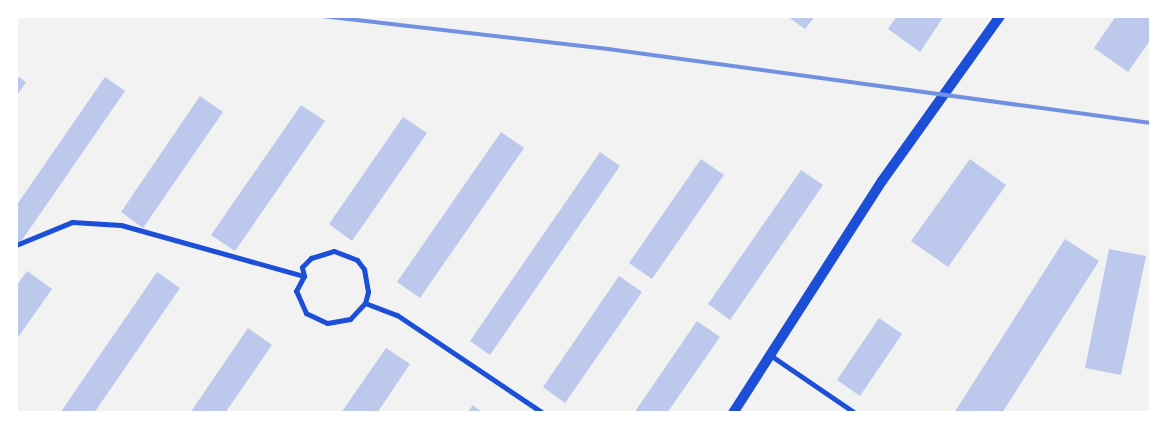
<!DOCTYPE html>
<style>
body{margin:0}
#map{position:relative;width:1167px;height:429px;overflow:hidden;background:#f2f2f2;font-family:Montserrat,sans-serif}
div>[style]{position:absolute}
.building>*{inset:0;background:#bdc9ec}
.minor>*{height:5px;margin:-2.5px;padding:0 2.5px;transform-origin:2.5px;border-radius:2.5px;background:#1d4ed8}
.secondary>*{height:10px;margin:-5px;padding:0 5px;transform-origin:5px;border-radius:5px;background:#1d4ed8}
.rail>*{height:4px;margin:-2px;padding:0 2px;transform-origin:2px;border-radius:2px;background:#7290e2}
span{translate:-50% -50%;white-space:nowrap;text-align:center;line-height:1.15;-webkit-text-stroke:4px #fff;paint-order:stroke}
.frame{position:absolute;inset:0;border:18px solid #fff;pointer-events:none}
</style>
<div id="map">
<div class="building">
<div style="clip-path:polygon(787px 16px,815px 16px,805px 29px)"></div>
<div style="clip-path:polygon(897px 16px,944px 16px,920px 52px,888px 29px)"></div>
<div style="clip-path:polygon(1116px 16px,1151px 16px,1151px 39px,1128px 72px,1094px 48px)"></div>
<div style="clip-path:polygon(16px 75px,26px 82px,16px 97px)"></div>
<div style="clip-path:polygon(105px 77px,125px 91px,20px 243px,16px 240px,16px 206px)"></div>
<div style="clip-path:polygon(200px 96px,223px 112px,143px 228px,121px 212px)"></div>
<div style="clip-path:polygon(301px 105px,325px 121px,235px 251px,211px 235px)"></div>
<div style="clip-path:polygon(403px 117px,427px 133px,352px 241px,329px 224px)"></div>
<div style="clip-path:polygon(501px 132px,524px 148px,420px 298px,397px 282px)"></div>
<div style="clip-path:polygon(600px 152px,620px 166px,490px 355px,470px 341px)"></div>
<div style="clip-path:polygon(701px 159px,724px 175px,652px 279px,629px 263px)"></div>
<div style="clip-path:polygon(970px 159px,1006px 185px,948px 267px,911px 241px)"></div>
<div style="clip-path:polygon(801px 170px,823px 185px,730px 320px,708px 304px)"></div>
<div style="clip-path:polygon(1065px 239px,1099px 261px,1002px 413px,954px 413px)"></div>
<div style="clip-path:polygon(1109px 249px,1146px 256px,1121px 375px,1085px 368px)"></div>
<div style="clip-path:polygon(27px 271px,52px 289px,16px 340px,16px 286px)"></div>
<div style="clip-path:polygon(157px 272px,180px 288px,94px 413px,60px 413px)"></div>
<div style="clip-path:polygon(619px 276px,642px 292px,565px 403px,543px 387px)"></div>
<div style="clip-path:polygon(879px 318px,902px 334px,860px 396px,837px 380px)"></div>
<div style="clip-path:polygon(697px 321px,720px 337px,667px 413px,634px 413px)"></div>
<div style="clip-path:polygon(248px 328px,272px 345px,225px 413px,190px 413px)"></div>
<div style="clip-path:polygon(386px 348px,410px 364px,377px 413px,341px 413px)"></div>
<div style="clip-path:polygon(473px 405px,483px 413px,467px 413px)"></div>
</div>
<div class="minor">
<div style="left:16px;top:245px;width:61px;rotate:-22.3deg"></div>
<div style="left:72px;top:222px;width:49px;rotate:3.5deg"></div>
<div style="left:121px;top:225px;width:190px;rotate:15.6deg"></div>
<div style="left:334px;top:251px;width:25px;rotate:21deg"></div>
<div style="left:357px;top:260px;width:11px;rotate:52deg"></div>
<div style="left:364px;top:269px;width:23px;rotate:80deg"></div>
<div style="left:368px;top:292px;width:11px;rotate:105deg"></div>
<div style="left:365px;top:303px;width:22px;rotate:133deg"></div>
<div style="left:350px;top:319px;width:23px;rotate:170deg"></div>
<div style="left:327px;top:323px;width:23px;rotate:-155deg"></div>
<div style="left:306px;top:313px;width:24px;rotate:-114deg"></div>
<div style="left:296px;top:291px;width:17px;rotate:-62deg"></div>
<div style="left:304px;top:276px;width:9px;rotate:-103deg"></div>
<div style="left:302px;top:267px;width:13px;rotate:-45deg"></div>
<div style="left:311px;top:258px;width:24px;rotate:-17deg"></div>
<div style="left:365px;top:303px;width:34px;rotate:21deg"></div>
<div style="left:397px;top:315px;width:176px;rotate:33.9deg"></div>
<div style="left:770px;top:355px;width:103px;rotate:34.3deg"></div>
<div style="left:1123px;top:413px;width:21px"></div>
</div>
<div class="secondary">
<div style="left:733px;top:413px;width:276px;rotate:-57.3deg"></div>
<div style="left:882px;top:181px;width:203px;rotate:-54.4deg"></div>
</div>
<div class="rail">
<div style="left:322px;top:16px;width:288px;rotate:6.6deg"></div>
<div style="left:608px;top:49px;width:548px;rotate:7.76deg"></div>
</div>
<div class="frame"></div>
</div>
